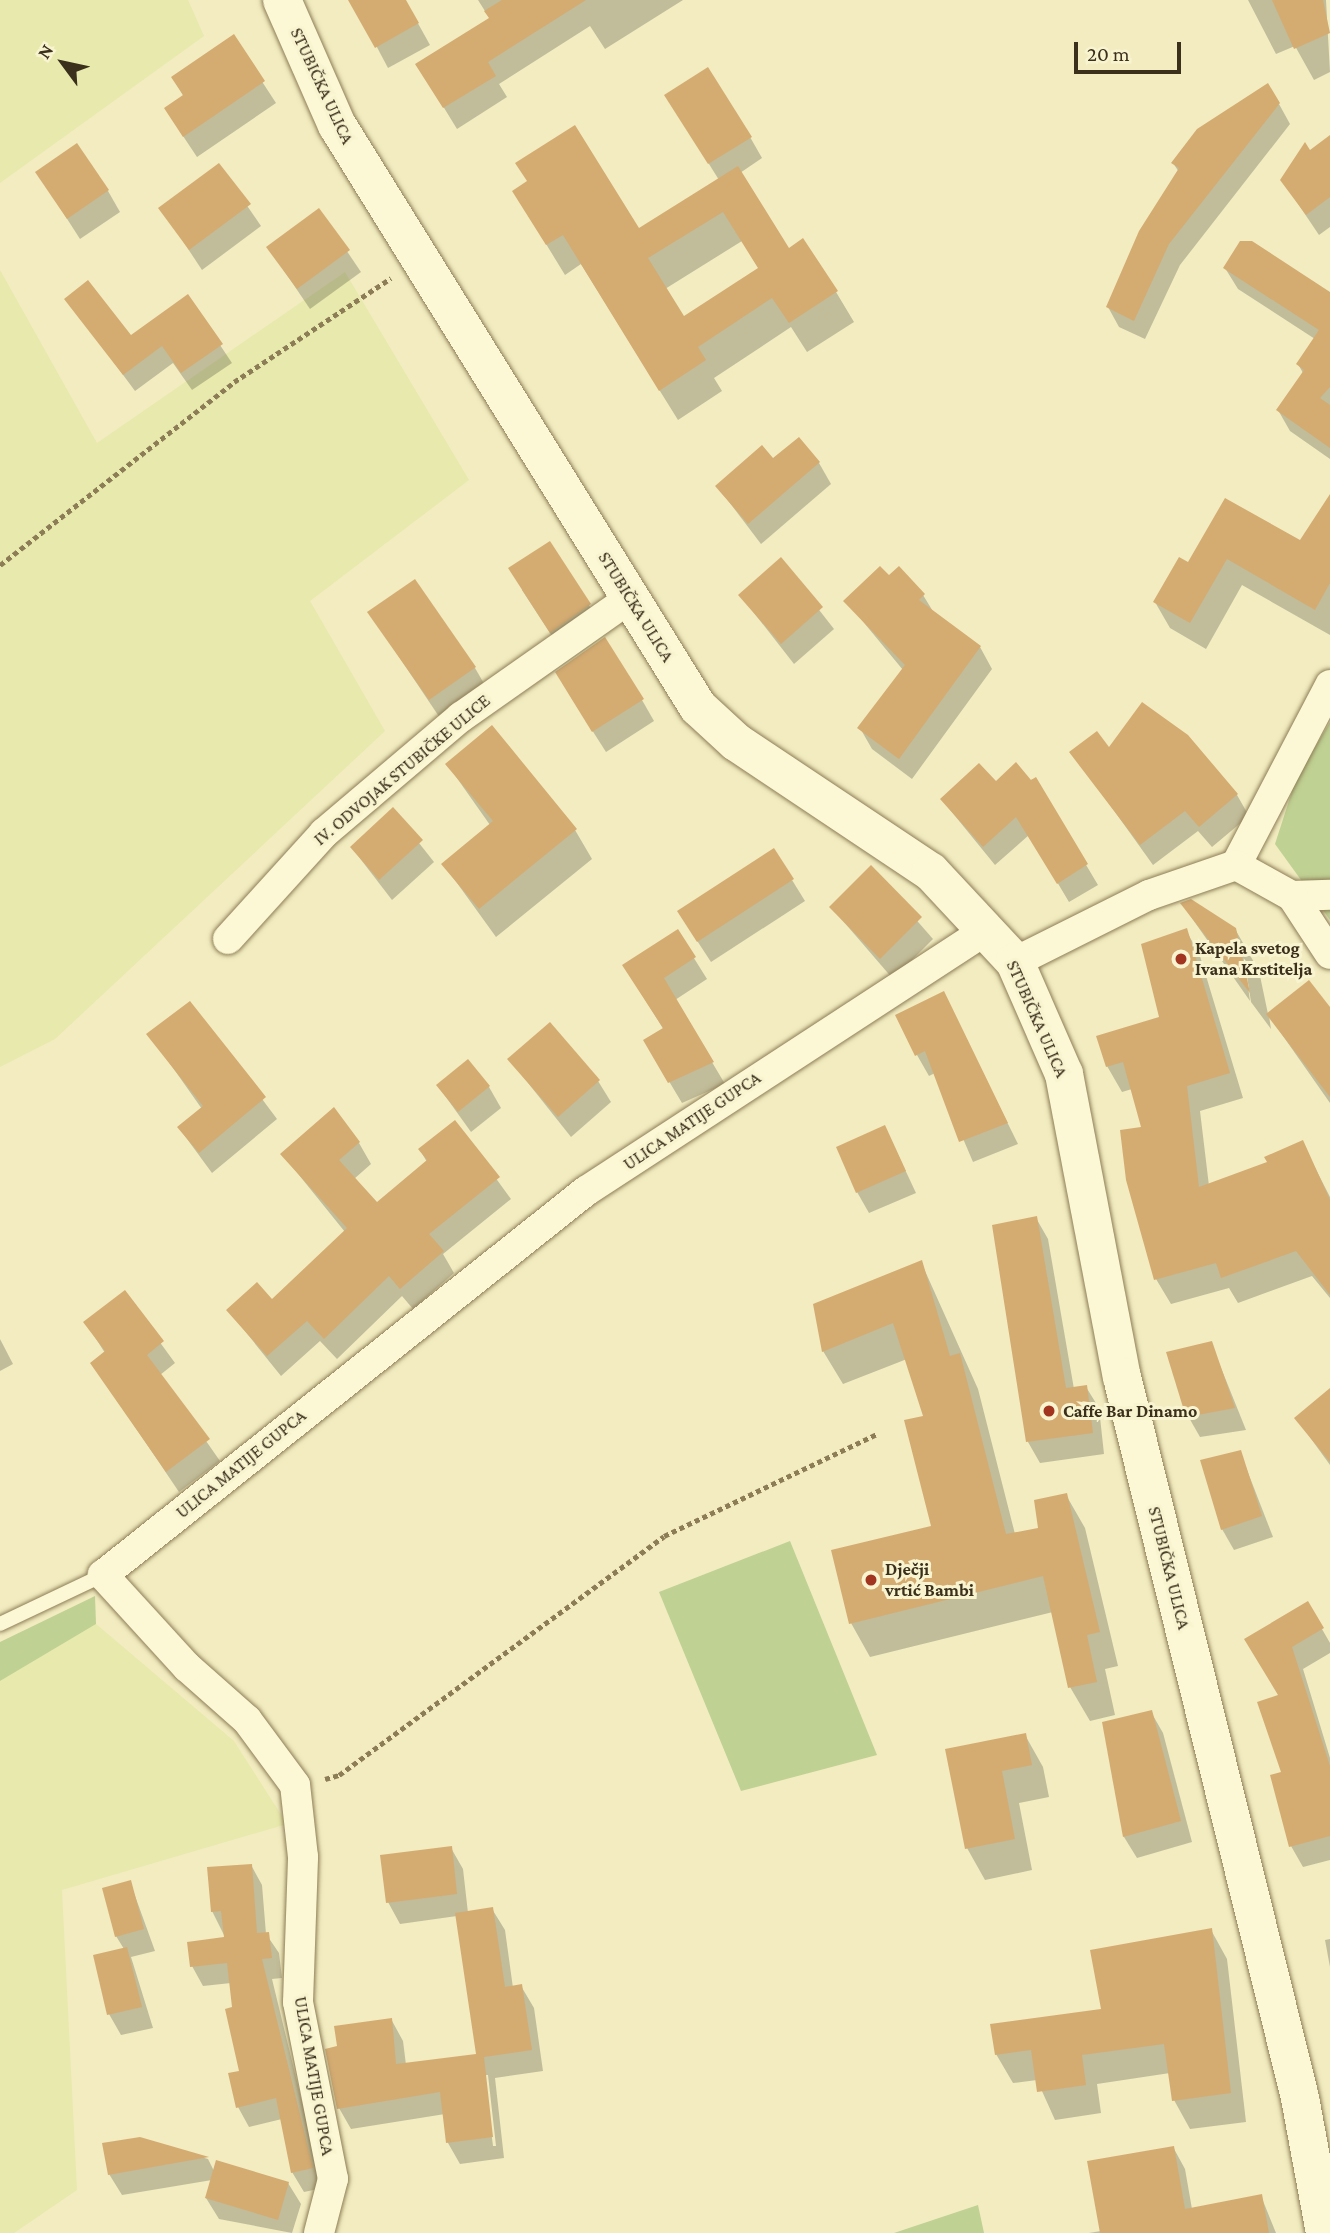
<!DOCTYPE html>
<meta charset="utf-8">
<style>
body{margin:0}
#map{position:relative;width:1330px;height:2233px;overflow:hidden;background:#f2ecc0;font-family:"Crimson Pro",serif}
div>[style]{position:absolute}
.farmland>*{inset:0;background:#e8e9ac}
.green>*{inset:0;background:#bfd193}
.shadow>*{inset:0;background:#0003}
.building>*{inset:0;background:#d4ac72}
.path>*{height:4.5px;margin-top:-2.25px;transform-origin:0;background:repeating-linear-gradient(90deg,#8d7d56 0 5px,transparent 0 8.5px)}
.roads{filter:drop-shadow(0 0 2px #8d7d56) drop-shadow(0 0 2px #8d7d56)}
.service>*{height:14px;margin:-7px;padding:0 7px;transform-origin:7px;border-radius:7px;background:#fcf7d4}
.minor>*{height:30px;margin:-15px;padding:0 15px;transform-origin:15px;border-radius:15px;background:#fcf7d4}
.secondary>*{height:38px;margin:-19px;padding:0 19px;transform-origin:19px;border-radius:19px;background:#fcf7d4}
.dots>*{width:19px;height:19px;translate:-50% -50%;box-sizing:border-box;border:4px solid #f9f4d0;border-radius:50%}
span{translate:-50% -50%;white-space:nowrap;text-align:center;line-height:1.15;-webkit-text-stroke:6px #f9f4d0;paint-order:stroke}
.street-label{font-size:18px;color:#3b301c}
.poi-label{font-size:18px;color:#3b301c;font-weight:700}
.left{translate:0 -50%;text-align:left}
.north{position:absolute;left:28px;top:28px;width:70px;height:70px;-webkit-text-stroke:5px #f9f4d0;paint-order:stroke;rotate:303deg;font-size:19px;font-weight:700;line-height:28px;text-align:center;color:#3b301c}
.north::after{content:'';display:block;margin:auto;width:24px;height:32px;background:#3b301c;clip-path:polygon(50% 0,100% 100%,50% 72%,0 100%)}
.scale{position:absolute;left:1074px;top:42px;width:107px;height:32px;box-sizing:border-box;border:4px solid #3b301c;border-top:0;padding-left:9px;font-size:21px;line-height:24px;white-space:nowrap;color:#3b301c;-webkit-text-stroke:5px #f9f4d0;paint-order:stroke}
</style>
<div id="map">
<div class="farmland">
<div style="clip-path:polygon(0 0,188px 0,204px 36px,0 183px)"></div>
<div style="clip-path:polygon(0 270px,97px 443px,345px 272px,469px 480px,310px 601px,385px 731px,55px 1039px,0 1067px)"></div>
<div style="clip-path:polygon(96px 1624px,234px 1741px,287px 1824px,62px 1890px,77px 2190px,14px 2233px,0 2233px,0 1681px)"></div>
</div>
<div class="green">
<div style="clip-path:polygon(1330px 722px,1330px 920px,1275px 844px,1296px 779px)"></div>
<div style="clip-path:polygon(790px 1541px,877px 1755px,741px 1791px,659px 1592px)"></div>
<div style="clip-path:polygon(95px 1596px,96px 1624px,0 1681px,0 1642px)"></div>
<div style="clip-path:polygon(978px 2205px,984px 2233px,894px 2233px)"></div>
</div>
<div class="shadow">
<div style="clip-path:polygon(352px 0,405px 0,430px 45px,388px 68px)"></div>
<div style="clip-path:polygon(478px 0,683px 0,605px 49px,590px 26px,499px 84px,507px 97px,457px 129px,430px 85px,490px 19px)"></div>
<div style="clip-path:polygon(1248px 0,1326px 0,1330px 72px,1314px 80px,1295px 46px,1276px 54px)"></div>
<div style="clip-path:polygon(233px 37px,276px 103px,197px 157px,179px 130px,184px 97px,173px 78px)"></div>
<div style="clip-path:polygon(1279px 104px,1290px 124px,1180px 265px,1145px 339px,1119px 327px,1108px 307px,1179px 172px,1173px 163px)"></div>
<div style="clip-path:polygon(evenodd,679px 116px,750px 137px,762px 158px,740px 173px,788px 250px,836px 292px,854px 322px,807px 352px,791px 327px,714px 378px,722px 391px,678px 420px,581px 264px,565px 275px,532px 221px,638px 230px,719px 180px,679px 116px,742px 241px,759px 269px,684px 319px,665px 289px,742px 241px)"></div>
<div style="clip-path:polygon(219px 165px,261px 226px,202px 270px,161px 208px)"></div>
<div style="clip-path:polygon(37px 172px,108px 191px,120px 212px,80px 239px)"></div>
<div style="clip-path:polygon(1330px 174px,1330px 227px,1319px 235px,1282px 180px)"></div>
<div style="clip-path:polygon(319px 210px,361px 272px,310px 309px,268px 247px)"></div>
<div style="clip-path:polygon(1225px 268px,1330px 294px,1330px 459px,1290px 431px,1278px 410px,1303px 373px,1298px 364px,1315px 339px,1238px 289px)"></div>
<div style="clip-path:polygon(188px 297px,232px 363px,192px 390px,173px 363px,135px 391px,67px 299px,130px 338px)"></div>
<div style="clip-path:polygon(773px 461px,819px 463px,831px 484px,761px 544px,717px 486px)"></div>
<div style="clip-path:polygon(1330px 497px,1330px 635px,1242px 585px,1206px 649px,1170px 628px,1155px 602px,1189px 564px,1301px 542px)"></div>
<div style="clip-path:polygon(550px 543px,602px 626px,563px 653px,522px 590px)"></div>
<div style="clip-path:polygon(780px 560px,834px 629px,794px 664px,740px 595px)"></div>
<div style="clip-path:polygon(889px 578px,923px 595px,934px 613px,980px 647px,992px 669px,912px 779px,872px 749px,860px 728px,903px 670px,846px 601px)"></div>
<div style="clip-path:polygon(369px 612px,475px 668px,493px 699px,448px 730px)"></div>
<div style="clip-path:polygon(569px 694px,642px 700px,654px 721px,606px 752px)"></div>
<div style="clip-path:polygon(1109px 750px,1237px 795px,1249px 816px,1212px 847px,1198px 831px,1153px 865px,1072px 752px)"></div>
<div style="clip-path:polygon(447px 764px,575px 830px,592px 859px,496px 937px,444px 865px,490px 825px)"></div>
<div style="clip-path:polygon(1035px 779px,1098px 885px,1069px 902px,1029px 835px,995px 865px,942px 800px)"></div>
<div style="clip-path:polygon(393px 810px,434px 862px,392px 900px,352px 848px)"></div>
<div style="clip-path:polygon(871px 868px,933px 939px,893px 979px,831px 907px)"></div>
<div style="clip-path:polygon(792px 880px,805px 901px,711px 962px,692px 933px)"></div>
<div style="clip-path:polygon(1182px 904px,1235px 929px,1259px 971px,1268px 1014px,1330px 1010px,1330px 1103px,1269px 1016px,1271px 1029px,1251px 1002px,1244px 957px,1250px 1001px)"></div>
<div style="clip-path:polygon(1186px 930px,1200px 956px,1243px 1098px,1200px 1111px,1209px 1186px,1269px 1163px,1302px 1142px,1330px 1197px,1330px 1298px,1312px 1276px,1238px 1303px,1229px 1288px,1171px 1304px,1156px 1279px,1144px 1129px,1132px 1089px,1122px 1092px,1107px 1066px,1161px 1018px)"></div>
<div style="clip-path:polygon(677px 931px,707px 979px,675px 1000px,725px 1084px,682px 1103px,645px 1041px,664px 1030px,624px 966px)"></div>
<div style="clip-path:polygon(943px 993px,1018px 1144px,973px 1162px,935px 1073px,929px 1076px,917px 1055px)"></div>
<div style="clip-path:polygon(190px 1003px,277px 1119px,212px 1173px,179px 1128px,202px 1109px,149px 1034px)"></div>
<div style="clip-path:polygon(509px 1059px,598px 1081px,611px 1102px,571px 1137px)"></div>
<div style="clip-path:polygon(438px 1086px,489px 1087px,501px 1108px,471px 1132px)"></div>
<div style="clip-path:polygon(455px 1122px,511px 1199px,443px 1254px,454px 1273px,413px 1309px,402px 1296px,337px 1359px,320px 1341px,281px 1376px,228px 1310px,272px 1302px,345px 1232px,282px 1154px,359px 1143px,371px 1164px,354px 1179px,377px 1204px,427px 1162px,420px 1150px)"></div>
<div style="clip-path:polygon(885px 1127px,916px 1193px,869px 1213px,857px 1192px)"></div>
<div style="clip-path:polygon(1036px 1218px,1048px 1239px,1074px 1389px,1086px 1387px,1099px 1408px,1104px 1454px,1040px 1463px,1028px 1442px,994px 1226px)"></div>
<div style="clip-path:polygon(921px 1262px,978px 1389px,1015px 1534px,1040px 1529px,1066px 1495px,1085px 1528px,1118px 1666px,1105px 1669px,1115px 1715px,1090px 1721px,1070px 1687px,1053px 1612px,870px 1657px,851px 1623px,933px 1527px,926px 1417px,907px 1359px,843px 1384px,823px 1351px)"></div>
<div style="clip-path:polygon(124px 1293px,175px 1363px,160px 1375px,220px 1461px,179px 1492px,92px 1363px,105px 1353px,86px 1323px)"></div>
<div style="clip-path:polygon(0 1339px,13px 1364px,0 1371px)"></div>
<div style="clip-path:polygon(1211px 1343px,1246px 1430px,1200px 1437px,1188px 1416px)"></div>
<div style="clip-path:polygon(1330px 1390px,1330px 1465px,1296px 1418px)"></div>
<div style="clip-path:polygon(1240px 1452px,1273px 1537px,1234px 1550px,1222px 1529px)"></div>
<div style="clip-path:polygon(1307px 1603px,1330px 1643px,1330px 1653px,1303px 1669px,1330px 1758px,1330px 1860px,1303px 1867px,1291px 1846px,1280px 1696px,1246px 1639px)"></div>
<div style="clip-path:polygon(1151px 1712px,1163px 1733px,1192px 1842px,1137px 1858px,1124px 1837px)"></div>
<div style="clip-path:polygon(1025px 1735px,1043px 1767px,1049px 1797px,1019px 1803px,1032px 1870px,985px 1880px,967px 1848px,948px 1750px)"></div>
<div style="clip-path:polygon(evenodd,451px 1848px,463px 1869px,468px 1913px,492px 1909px,505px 1930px,513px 1988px,521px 1986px,534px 2008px,543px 2071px,495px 2078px,504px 2158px,460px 2164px,448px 2143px,445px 2114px,351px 2129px,339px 2108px,339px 2047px,391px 2019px,403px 2041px,406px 2065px,478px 2056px,457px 1916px,400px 1924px,388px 1902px,451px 1848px,484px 2075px,488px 2075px,496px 2146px,493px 2146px,484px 2075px)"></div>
<div style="clip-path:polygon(251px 1865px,262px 1885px,266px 1934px,279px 1953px,282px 1978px,272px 1979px,323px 2188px,304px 2192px,292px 2172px,282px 2119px,249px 2127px,238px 2107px,241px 2072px,231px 1983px,203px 1986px,192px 1966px,226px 1939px,212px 1911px)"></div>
<div style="clip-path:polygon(130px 1882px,155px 1951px,131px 1957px,153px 2028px,121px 2035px,109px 2014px,124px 1949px,116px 1936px)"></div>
<div style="clip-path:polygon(1211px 1930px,1227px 1959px,1246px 2122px,1190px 2129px,1174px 2100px,1170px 2073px,1097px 2084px,1101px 2113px,1055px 2120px,1037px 2080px,1013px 2083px,996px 2054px,1103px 2010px)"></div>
<div style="clip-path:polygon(1330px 1939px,1330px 1967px,1325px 1940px)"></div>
<div style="clip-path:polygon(140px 2139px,208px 2159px,214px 2171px,288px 2183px,301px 2204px,292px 2233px,219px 2219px,206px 2198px,212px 2180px,122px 2195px,109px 2174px)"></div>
<div style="clip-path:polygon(1173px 2147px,1185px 2169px,1192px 2209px,1261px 2196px,1276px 2233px,1089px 2233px,1101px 2231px)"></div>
</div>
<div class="building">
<div style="clip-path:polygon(348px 0,406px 0,419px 23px,375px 48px)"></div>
<div style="clip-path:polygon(502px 0,586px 0,488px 62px,496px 76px,443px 108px,415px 64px,489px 18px,484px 11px)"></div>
<div style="clip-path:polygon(1272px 0,1323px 0,1330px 33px,1294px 49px)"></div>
<div style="clip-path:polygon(234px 34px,265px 81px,183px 137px,164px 108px,183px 95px,171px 77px)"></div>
<div style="clip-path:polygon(708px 67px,752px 137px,708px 164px,664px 95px)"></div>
<div style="clip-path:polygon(1268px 83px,1280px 103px,1169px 244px,1134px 321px,1106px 307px,1139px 231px,1179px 168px,1171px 163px,1197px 129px)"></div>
<div style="clip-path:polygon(evenodd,575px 125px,639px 228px,738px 166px,789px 248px,803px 238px,838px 291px,789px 323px,772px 298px,698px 347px,706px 360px,659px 391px,563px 235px,546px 245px,512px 191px,527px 181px,515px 163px,575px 125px,723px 212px,758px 268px,684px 316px,648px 258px,723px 212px)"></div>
<div style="clip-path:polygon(1330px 135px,1330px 197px,1306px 215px,1280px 180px,1305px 142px,1310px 150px)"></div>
<div style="clip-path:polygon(77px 143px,109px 190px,67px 219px,35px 172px)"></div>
<div style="clip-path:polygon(219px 163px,251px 204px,189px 250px,158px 208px)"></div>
<div style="clip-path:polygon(319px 208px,350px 250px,297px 289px,266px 247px)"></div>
<div style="clip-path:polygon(1240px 241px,1252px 241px,1330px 292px,1330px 387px,1320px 398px,1330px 405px,1330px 448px,1276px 410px,1304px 370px,1296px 364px,1319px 330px,1223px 268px)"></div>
<div style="clip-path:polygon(88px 280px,131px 335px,188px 294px,223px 344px,181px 373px,162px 346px,123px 375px,64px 299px)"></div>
<div style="clip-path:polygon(799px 437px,820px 462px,748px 524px,715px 486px,762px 445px,773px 458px)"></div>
<div style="clip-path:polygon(1330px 494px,1330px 583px,1315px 610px,1227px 559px,1190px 623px,1153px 602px,1179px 557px,1188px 562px,1225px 498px,1300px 540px)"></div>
<div style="clip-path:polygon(550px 541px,591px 604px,550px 633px,508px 568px)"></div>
<div style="clip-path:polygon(781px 557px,823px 607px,781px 644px,738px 595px)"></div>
<div style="clip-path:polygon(880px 566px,889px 575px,899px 566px,925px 594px,919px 600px,981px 646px,899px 759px,857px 728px,905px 665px,843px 601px)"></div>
<div style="clip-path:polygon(415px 579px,476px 667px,429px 700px,367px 612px)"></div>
<div style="clip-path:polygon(605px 637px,644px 699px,592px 732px,555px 672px)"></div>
<div style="clip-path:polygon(1142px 702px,1188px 735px,1238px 794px,1199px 827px,1185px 811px,1140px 845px,1069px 752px,1097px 731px,1109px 747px)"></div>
<div style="clip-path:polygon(492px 725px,577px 829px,479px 909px,441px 864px,493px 821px,445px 764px)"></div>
<div style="clip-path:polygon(1016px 762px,1031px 780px,1036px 777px,1088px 864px,1057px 884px,1016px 817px,983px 847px,940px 799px,979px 763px,996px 781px)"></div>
<div style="clip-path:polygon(393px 807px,423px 840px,379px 880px,350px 847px)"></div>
<div style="clip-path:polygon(774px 848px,794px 879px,697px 942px,677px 911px)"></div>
<div style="clip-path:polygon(871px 865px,922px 917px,880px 959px,829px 907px)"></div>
<div style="clip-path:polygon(1191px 899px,1236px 928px,1250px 993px,1180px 903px)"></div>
<div style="clip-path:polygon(1187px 928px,1230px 1073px,1187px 1086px,1199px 1187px,1267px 1162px,1264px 1157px,1303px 1140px,1330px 1200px,1330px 1295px,1296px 1251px,1221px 1278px,1216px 1263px,1154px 1280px,1126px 1180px,1120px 1130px,1141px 1127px,1123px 1062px,1106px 1067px,1096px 1036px,1159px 1017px,1141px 944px)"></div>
<div style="clip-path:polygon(678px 929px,696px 957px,664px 978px,714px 1062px,668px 1083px,643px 1040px,663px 1028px,622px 965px)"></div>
<div style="clip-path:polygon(1309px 980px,1330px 1007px,1330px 1097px,1266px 1014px)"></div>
<div style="clip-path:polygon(944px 991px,1008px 1123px,959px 1142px,925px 1051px,915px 1056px,895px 1015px)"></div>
<div style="clip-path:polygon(190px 1001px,266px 1097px,199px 1153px,177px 1127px,203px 1106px,146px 1034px)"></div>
<div style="clip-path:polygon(550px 1022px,600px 1080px,558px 1117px,507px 1059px)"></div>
<div style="clip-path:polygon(468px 1059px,490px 1086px,458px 1112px,436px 1085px)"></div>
<div style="clip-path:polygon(334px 1107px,360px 1142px,339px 1160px,377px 1202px,427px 1160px,418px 1149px,455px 1120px,500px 1177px,429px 1234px,444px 1251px,400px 1289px,389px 1276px,324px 1339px,307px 1321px,267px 1356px,226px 1310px,257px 1282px,272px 1299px,347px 1228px,280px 1154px)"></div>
<div style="clip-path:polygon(885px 1125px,906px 1171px,856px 1193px,836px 1147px)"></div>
<div style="clip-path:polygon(1037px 1216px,1066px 1388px,1087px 1385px,1093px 1433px,1026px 1442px,992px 1225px)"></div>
<div style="clip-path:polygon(922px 1260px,950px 1356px,960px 1353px,1006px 1534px,1038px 1528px,1034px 1500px,1067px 1493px,1100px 1632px,1087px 1635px,1097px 1682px,1068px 1688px,1043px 1576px,849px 1624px,831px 1550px,931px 1526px,904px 1420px,923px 1416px,893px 1323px,822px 1352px,813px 1304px)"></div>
<div style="clip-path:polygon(125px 1290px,164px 1341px,147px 1355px,210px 1439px,166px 1472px,90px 1363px,105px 1351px,83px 1322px)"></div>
<div style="clip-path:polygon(1212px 1341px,1235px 1408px,1186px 1417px,1166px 1352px)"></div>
<div style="clip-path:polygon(1330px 1388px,1330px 1462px,1294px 1418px)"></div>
<div style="clip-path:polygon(1241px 1450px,1262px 1516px,1221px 1530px,1200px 1460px)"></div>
<div style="clip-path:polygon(1308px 1601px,1324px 1628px,1292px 1647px,1330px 1766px,1330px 1836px,1289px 1847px,1270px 1775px,1281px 1772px,1257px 1702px,1278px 1695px,1244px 1639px)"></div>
<div style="clip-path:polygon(1152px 1710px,1181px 1821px,1123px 1837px,1102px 1722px)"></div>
<div style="clip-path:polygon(1026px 1733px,1032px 1765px,1002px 1771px,1015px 1839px,965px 1849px,945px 1749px)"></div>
<div style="clip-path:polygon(452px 1846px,457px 1894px,386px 1903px,380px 1855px)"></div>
<div style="clip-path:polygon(252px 1864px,257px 1933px,269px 1932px,272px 1958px,262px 1959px,313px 2168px,291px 2173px,276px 2098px,236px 2108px,228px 2073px,239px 2071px,225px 2009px,232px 2007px,227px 1963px,190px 1967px,187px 1942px,224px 1937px,221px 1911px,211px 1912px,207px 1867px)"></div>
<div style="clip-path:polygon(131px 1880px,144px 1929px,115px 1937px,102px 1888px)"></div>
<div style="clip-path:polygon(493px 1907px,505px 1987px,522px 1984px,532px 2050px,484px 2057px,493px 2137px,446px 2143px,440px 2092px,337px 2109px,325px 2049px,337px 2046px,334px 2026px,392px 2018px,396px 2064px,476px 2054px,455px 1913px)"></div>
<div style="clip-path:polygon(1212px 1928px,1231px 2093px,1172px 2101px,1164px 2044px,1082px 2055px,1086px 2085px,1037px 2092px,1031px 2050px,995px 2055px,990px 2024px,1101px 2009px,1090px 1950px)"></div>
<div style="clip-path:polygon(127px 1947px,142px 2007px,107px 2015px,93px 1955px)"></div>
<div style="clip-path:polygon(140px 2137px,209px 2157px,108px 2175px,102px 2143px)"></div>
<div style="clip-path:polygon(1174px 2146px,1185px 2209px,1262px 2194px,1269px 2233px,1100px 2233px,1087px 2161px)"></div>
<div style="clip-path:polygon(216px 2160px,289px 2182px,278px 2220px,205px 2198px)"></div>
</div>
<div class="path">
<div style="left:0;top:565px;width:297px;rotate:-38deg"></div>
<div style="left:234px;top:382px;width:188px;rotate:-33.5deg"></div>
<div style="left:325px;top:1779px;width:15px;rotate:-16deg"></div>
<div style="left:339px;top:1775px;width:403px;rotate:-36.3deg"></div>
<div style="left:664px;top:1536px;width:236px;rotate:-25.6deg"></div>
</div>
<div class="roads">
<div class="service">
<div style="left:0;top:1624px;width:114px;rotate:-25.4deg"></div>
</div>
<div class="minor">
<div style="left:1236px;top:865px;width:203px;rotate:-62.4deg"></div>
<div style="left:1292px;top:896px;width:38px;rotate:-2deg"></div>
<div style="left:228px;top:939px;width:143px;rotate:-47.8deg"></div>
<div style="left:324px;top:833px;width:180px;rotate:-40.3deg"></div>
<div style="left:461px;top:717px;width:205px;rotate:-35.1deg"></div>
<div style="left:1015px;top:962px;width:150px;rotate:-26.6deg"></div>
<div style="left:1149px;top:895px;width:92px;rotate:-19deg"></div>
<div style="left:1236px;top:865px;width:64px;rotate:29deg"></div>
<div style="left:1292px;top:896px;width:69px;rotate:56.8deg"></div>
<div style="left:319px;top:2233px;width:56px;rotate:-75.5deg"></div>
<div style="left:333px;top:2179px;width:180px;rotate:-101.2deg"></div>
<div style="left:298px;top:2002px;width:145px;rotate:-88deg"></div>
<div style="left:303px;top:1857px;width:72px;rotate:-96.3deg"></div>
<div style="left:295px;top:1785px;width:81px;rotate:-126.4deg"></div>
<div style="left:247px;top:1720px;width:80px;rotate:-138.5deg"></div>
<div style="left:187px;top:1667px;width:125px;rotate:-132.4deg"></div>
<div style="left:103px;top:1575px;width:617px;rotate:-38.49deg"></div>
<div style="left:586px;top:1191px;width:478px;rotate:-33.1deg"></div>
</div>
<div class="secondary">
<div style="left:282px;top:0;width:137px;rotate:66.3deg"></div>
<div style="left:337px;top:125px;width:685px;rotate:58.19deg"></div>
<div style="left:698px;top:707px;width:52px;rotate:42.6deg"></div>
<div style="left:736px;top:742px;width:234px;rotate:33.7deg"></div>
<div style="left:931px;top:872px;width:123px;rotate:47deg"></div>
<div style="left:1015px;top:962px;width:122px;rotate:66.4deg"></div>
<div style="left:1064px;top:1074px;width:309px;rotate:79.2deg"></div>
<div style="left:1122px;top:1377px;width:743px;rotate:76.13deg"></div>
<div style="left:1300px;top:2098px;width:137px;rotate:79.5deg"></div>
</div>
</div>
<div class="dots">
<div style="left:1181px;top:959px;background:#a23520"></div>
<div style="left:1049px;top:1411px;background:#a23520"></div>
<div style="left:871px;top:1580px;background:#a23520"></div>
</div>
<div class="street-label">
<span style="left:322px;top:86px;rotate:65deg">STUBIČKA ULICA</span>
<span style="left:636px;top:607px;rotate:58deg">STUBIČKA ULICA</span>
<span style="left:402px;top:770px;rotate:-40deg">IV. ODVOJAK STUBIČKE ULICE</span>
<span style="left:1037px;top:1019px;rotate:66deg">STUBIČKA ULICA</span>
<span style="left:692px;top:1121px;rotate:-34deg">ULICA MATIJE GUPCA</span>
<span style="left:241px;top:1464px;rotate:-39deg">ULICA MATIJE GUPCA</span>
<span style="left:1169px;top:1568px;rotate:76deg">STUBIČKA ULICA</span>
<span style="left:314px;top:2076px;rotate:80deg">ULICA MATIJE GUPCA</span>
</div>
<div class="poi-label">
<span class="left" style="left:1195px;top:959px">Kapela svetog<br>Ivana Krstitelja</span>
<span class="left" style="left:1063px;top:1411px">Caffe Bar Dinamo</span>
<span class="left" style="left:885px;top:1580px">Dječji<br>vrtić Bambi</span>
</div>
<div class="north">N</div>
<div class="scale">20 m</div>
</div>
